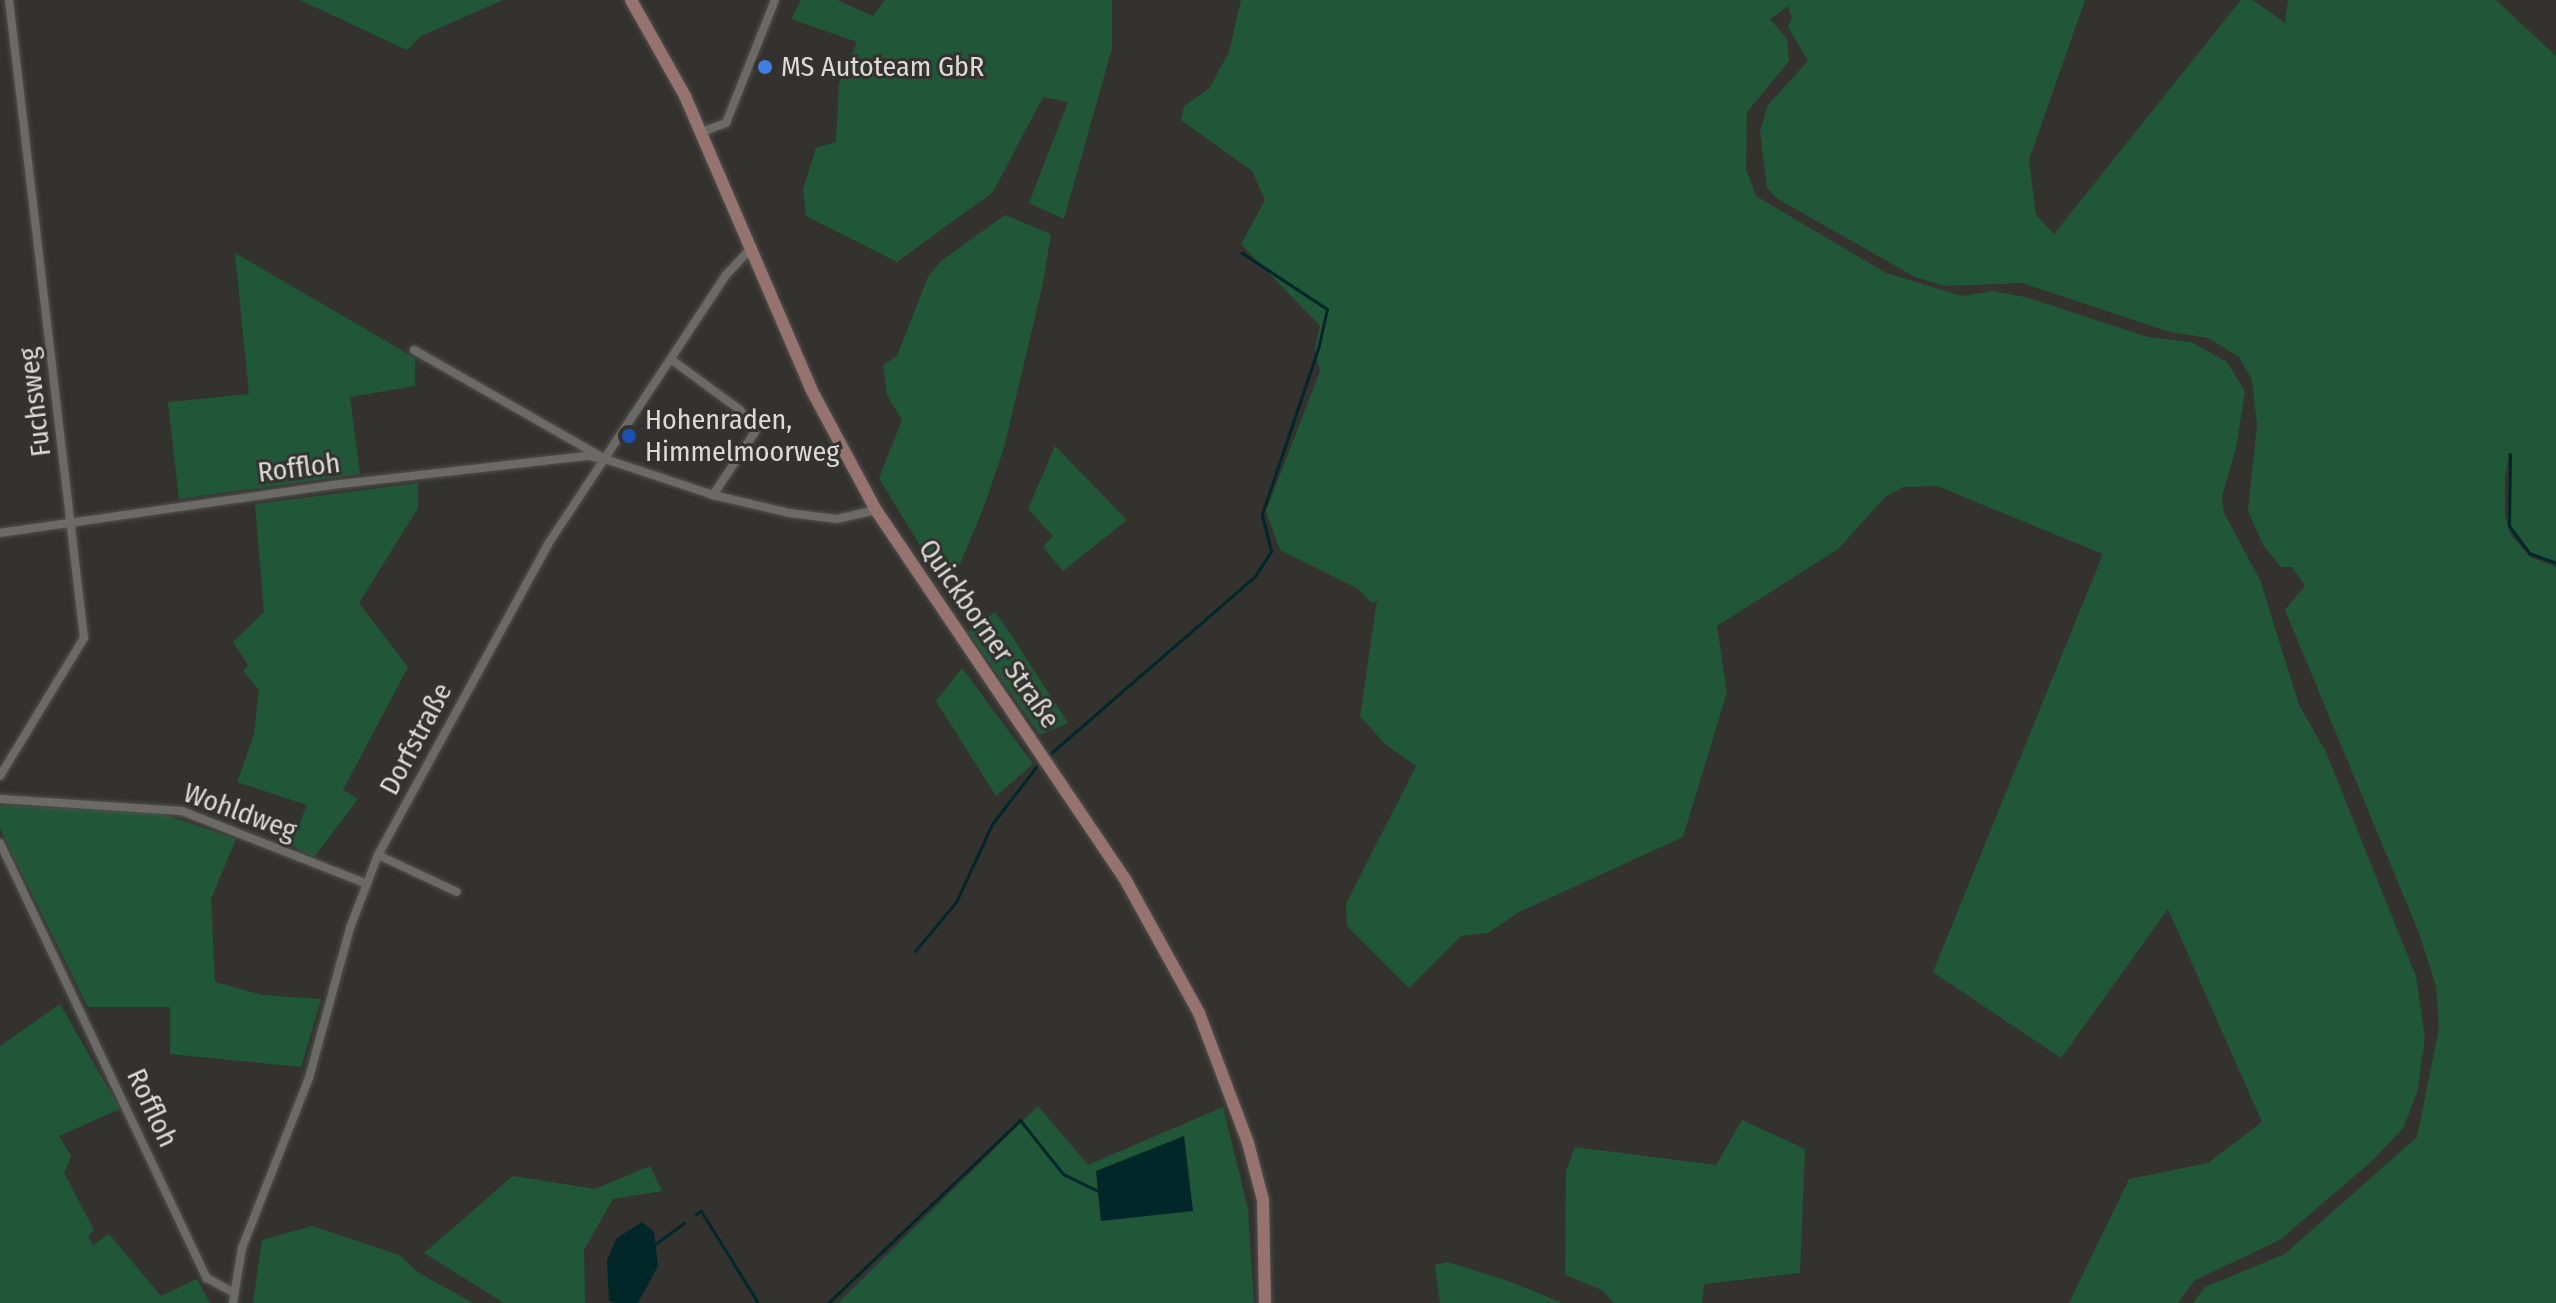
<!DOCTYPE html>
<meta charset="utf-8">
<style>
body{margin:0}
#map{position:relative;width:2556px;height:1303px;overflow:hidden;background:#33322f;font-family:"Fira Sans Condensed",sans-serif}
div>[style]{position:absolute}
.green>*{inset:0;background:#215739}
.water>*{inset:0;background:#012729}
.stream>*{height:3px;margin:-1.5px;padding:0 1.5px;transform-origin:1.5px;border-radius:1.5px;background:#012729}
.roads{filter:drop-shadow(0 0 2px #51504d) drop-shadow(0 0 2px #51504d)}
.street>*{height:8px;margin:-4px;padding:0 4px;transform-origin:4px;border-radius:4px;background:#6b6a66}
.secondary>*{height:12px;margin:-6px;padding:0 6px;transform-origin:6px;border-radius:6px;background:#96736e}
.dots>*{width:22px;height:22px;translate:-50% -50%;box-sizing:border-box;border:4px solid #33322f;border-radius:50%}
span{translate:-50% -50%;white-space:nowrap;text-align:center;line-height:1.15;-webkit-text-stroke:6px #33322f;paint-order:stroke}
.poi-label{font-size:28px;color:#dcdbd9}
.left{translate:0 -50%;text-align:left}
.street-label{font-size:28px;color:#dcdbd9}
</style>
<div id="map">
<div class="green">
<div style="clip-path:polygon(300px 0,503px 0,421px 36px,407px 50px)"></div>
<div style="clip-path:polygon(801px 0,837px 0,873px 16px,885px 0,1112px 0,1112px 48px,1064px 219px,1029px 203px,1068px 102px,1043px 97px,993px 192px,897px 262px,806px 216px,803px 189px,816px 148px,836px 142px,839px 83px,857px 42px,791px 19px)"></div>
<div style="clip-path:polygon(1241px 0,2085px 0,2029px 160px,2036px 215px,2054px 234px,2241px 0,2253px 0,2285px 23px,2288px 0,2496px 0,2556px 56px,2556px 563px,2529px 553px,2509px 526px,2509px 452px,2505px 477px,2505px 516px,2511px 535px,2530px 557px,2556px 567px,2556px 1303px,2193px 1303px,2205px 1287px,2285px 1254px,2417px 1137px,2439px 1028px,2436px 986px,2419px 933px,2285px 610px,2305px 586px,2292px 567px,2281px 567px,2263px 545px,2248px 511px,2257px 425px,2252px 380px,2239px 357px,2208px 338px,2170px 332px,2022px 283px,1945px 286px,1915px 277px,1778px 199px,1767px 188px,1760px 131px,1768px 105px,1808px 61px,1788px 27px,1792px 17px,1788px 6px,1770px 19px,1787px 39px,1789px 61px,1747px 112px,1746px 169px,1756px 196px,1886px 273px,1962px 296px,1993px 291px,2025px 297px,2148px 337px,2191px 342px,2227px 362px,2245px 391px,2236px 448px,2222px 496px,2224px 513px,2260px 580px,2299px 705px,2326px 752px,2416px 976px,2425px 1038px,2417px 1093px,2403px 1128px,2372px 1161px,2280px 1240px,2195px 1280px,2178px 1303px,2069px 1303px,2129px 1179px,2208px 1163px,2262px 1122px,2168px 909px,2061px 1058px,1933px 972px,2103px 554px,1937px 486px,1903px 487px,1885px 497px,1838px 549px,1717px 626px,1727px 692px,1683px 837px,1519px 912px,1488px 933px,1461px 936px,1409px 988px,1347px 926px,1346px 904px,1416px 766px,1386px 745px,1360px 716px,1377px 600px,1372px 603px,1357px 588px,1280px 550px,1266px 511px,1320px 371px,1315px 349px,1320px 326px,1241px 244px,1265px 200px,1252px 171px,1181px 120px,1184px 106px,1209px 89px,1229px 52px)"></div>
<div style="clip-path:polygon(1005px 215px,1051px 234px,1043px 283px,1004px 448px,983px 509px,960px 564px,940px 578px,879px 478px,902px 420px,887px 395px,883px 365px,897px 356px,928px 277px,941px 261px)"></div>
<div style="clip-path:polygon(235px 253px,415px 358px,415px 386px,350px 397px,360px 474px,179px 499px,168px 402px,249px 394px)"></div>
<div style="clip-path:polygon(1055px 446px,1127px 520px,1063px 571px,1043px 547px,1053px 536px,1028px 509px)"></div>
<div style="clip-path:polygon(418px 483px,418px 508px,359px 603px,408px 667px,343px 790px,358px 799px,314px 857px,291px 845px,307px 805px,237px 782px,254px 735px,259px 690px,243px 671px,248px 665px,233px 642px,264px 612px,255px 504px)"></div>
<div style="clip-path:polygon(995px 612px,1008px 630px,1068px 723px,1040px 735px,968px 632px)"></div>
<div style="clip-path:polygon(962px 668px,1033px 764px,996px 796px,936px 701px)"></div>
<div style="clip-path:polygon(0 805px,163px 814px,236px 839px,211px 899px,215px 982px,262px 995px,321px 999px,301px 1067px,170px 1054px,170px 1007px,88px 1007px,0 829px)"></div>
<div style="clip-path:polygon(60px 1004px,120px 1109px,59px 1136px,71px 1156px,64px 1173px,94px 1230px,88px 1236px,93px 1245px,109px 1234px,161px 1296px,197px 1279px,210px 1303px,0 1303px,0 1046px)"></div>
<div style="clip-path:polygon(1038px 1106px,1088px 1165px,1223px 1107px,1248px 1209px,1254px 1303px,838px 1303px)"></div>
<div style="clip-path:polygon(1742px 1120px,1805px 1149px,1800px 1273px,1704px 1284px,1702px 1303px,1614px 1303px,1602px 1290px,1565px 1275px,1566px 1171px,1575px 1147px,1716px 1165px)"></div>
<div style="clip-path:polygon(650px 1166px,662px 1191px,613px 1199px,584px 1250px,585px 1303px,504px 1303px,424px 1253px,513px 1176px,595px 1189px)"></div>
<div style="clip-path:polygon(312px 1226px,399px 1255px,419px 1273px,473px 1303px,253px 1303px,262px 1240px)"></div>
<div style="clip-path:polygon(1448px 1262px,1511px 1282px,1562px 1303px,1440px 1303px,1435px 1265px)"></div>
</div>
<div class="water">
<div style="clip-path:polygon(1184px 1136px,1193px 1211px,1101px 1221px,1096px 1171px)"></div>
<div style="clip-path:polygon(642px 1222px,654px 1232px,658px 1266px,638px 1303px,615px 1303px,609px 1301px,607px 1260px,617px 1238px)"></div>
</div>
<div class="stream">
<div style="left:2510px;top:454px;width:72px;rotate:90.8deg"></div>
<div style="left:2509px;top:526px;width:34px;rotate:53deg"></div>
<div style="left:2529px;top:553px;width:29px;rotate:20deg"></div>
<div style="left:1051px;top:753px;width:270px;rotate:-40.9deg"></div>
<div style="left:1255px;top:576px;width:30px;rotate:-57deg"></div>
<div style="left:1271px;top:551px;width:38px;rotate:-104deg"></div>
<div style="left:1262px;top:514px;width:174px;rotate:-71.3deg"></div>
<div style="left:1318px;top:349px;width:41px;rotate:-77.3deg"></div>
<div style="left:1327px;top:309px;width:102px;rotate:-146.6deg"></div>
<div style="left:915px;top:951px;width:64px;rotate:-50.1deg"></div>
<div style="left:956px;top:902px;width:86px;rotate:-65.2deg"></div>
<div style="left:992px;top:824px;width:72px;rotate:-52.3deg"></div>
<div style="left:696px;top:1214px;width:6px;rotate:-31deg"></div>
<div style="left:701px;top:1211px;width:108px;rotate:58.2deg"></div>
<div style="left:655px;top:1244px;width:36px;rotate:-36deg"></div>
<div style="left:828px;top:1303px;width:265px;rotate:-43.6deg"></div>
<div style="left:1020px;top:1120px;width:69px;rotate:51.5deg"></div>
<div style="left:1063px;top:1174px;width:41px;rotate:25.9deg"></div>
</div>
<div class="roads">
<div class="street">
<div style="left:702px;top:132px;width:26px;rotate:-21deg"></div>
<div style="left:726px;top:123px;width:132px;rotate:-68.3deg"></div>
<div style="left:414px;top:350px;width:220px;rotate:29.7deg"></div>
<div style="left:605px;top:459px;width:114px;rotate:18.4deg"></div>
<div style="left:713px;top:495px;width:78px;rotate:13.3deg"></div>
<div style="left:789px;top:513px;width:48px;rotate:7.1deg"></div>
<div style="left:837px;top:519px;width:40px;rotate:-13deg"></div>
<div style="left:672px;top:360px;width:84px;rotate:36.3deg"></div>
<div style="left:740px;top:410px;width:27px;rotate:56deg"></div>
<div style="left:755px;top:432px;width:76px;rotate:123.7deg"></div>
<div style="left:0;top:533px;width:335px;rotate:-8.2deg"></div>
<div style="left:332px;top:485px;width:258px;rotate:-6.5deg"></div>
<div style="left:588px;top:456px;width:17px;rotate:10deg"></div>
<div style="left:0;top:776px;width:162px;rotate:-58.7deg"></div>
<div style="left:84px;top:638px;width:642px;rotate:-96.7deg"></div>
<div style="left:0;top:799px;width:182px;rotate:3.8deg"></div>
<div style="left:182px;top:811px;width:197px;rotate:21.5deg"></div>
<div style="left:0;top:843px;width:482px;rotate:64.6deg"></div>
<div style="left:207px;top:1278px;width:31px;rotate:29deg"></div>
<div style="left:378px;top:855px;width:87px;rotate:25.1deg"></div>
<div style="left:233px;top:1303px;width:56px;rotate:-80.7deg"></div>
<div style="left:242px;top:1248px;width:183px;rotate:-68.5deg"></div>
<div style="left:309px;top:1078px;width:156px;rotate:-74.7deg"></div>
<div style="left:350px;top:928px;width:78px;rotate:-69deg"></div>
<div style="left:378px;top:855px;width:354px;rotate:-61.3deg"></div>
<div style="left:548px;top:544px;width:323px;rotate:-56.5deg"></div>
<div style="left:726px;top:275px;width:37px;rotate:-47deg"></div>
</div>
<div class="secondary">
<div style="left:631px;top:0;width:110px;rotate:60.6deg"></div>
<div style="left:685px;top:96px;width:319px;rotate:66.7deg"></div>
<div style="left:811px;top:389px;width:137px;rotate:61.8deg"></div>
<div style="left:876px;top:510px;width:445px;rotate:56deg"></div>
<div style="left:1125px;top:879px;width:153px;rotate:61.1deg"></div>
<div style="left:1199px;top:1013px;width:139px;rotate:69.3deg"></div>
<div style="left:1248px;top:1143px;width:59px;rotate:75.3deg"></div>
<div style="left:1263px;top:1200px;width:103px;rotate:88.9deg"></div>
</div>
</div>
<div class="dots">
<div style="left:765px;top:67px;background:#3f7fe0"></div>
<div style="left:629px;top:436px;background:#1a4fb4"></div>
</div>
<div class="poi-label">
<span class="left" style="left:781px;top:67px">MS Autoteam GbR</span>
<span class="left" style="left:645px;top:436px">Hohenraden,<br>Himmelmoorweg</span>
</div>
<div class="street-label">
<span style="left:35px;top:402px;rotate:-97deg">Fuchsweg</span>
<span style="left:299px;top:468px;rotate:-7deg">Roffloh</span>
<span style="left:989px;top:634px;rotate:55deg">Quickborner Straße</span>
<span style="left:416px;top:739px;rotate:-62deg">Dorfstraße</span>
<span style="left:240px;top:812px;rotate:20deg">Wohldweg</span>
<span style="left:152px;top:1108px;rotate:65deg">Roffloh</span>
</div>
</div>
